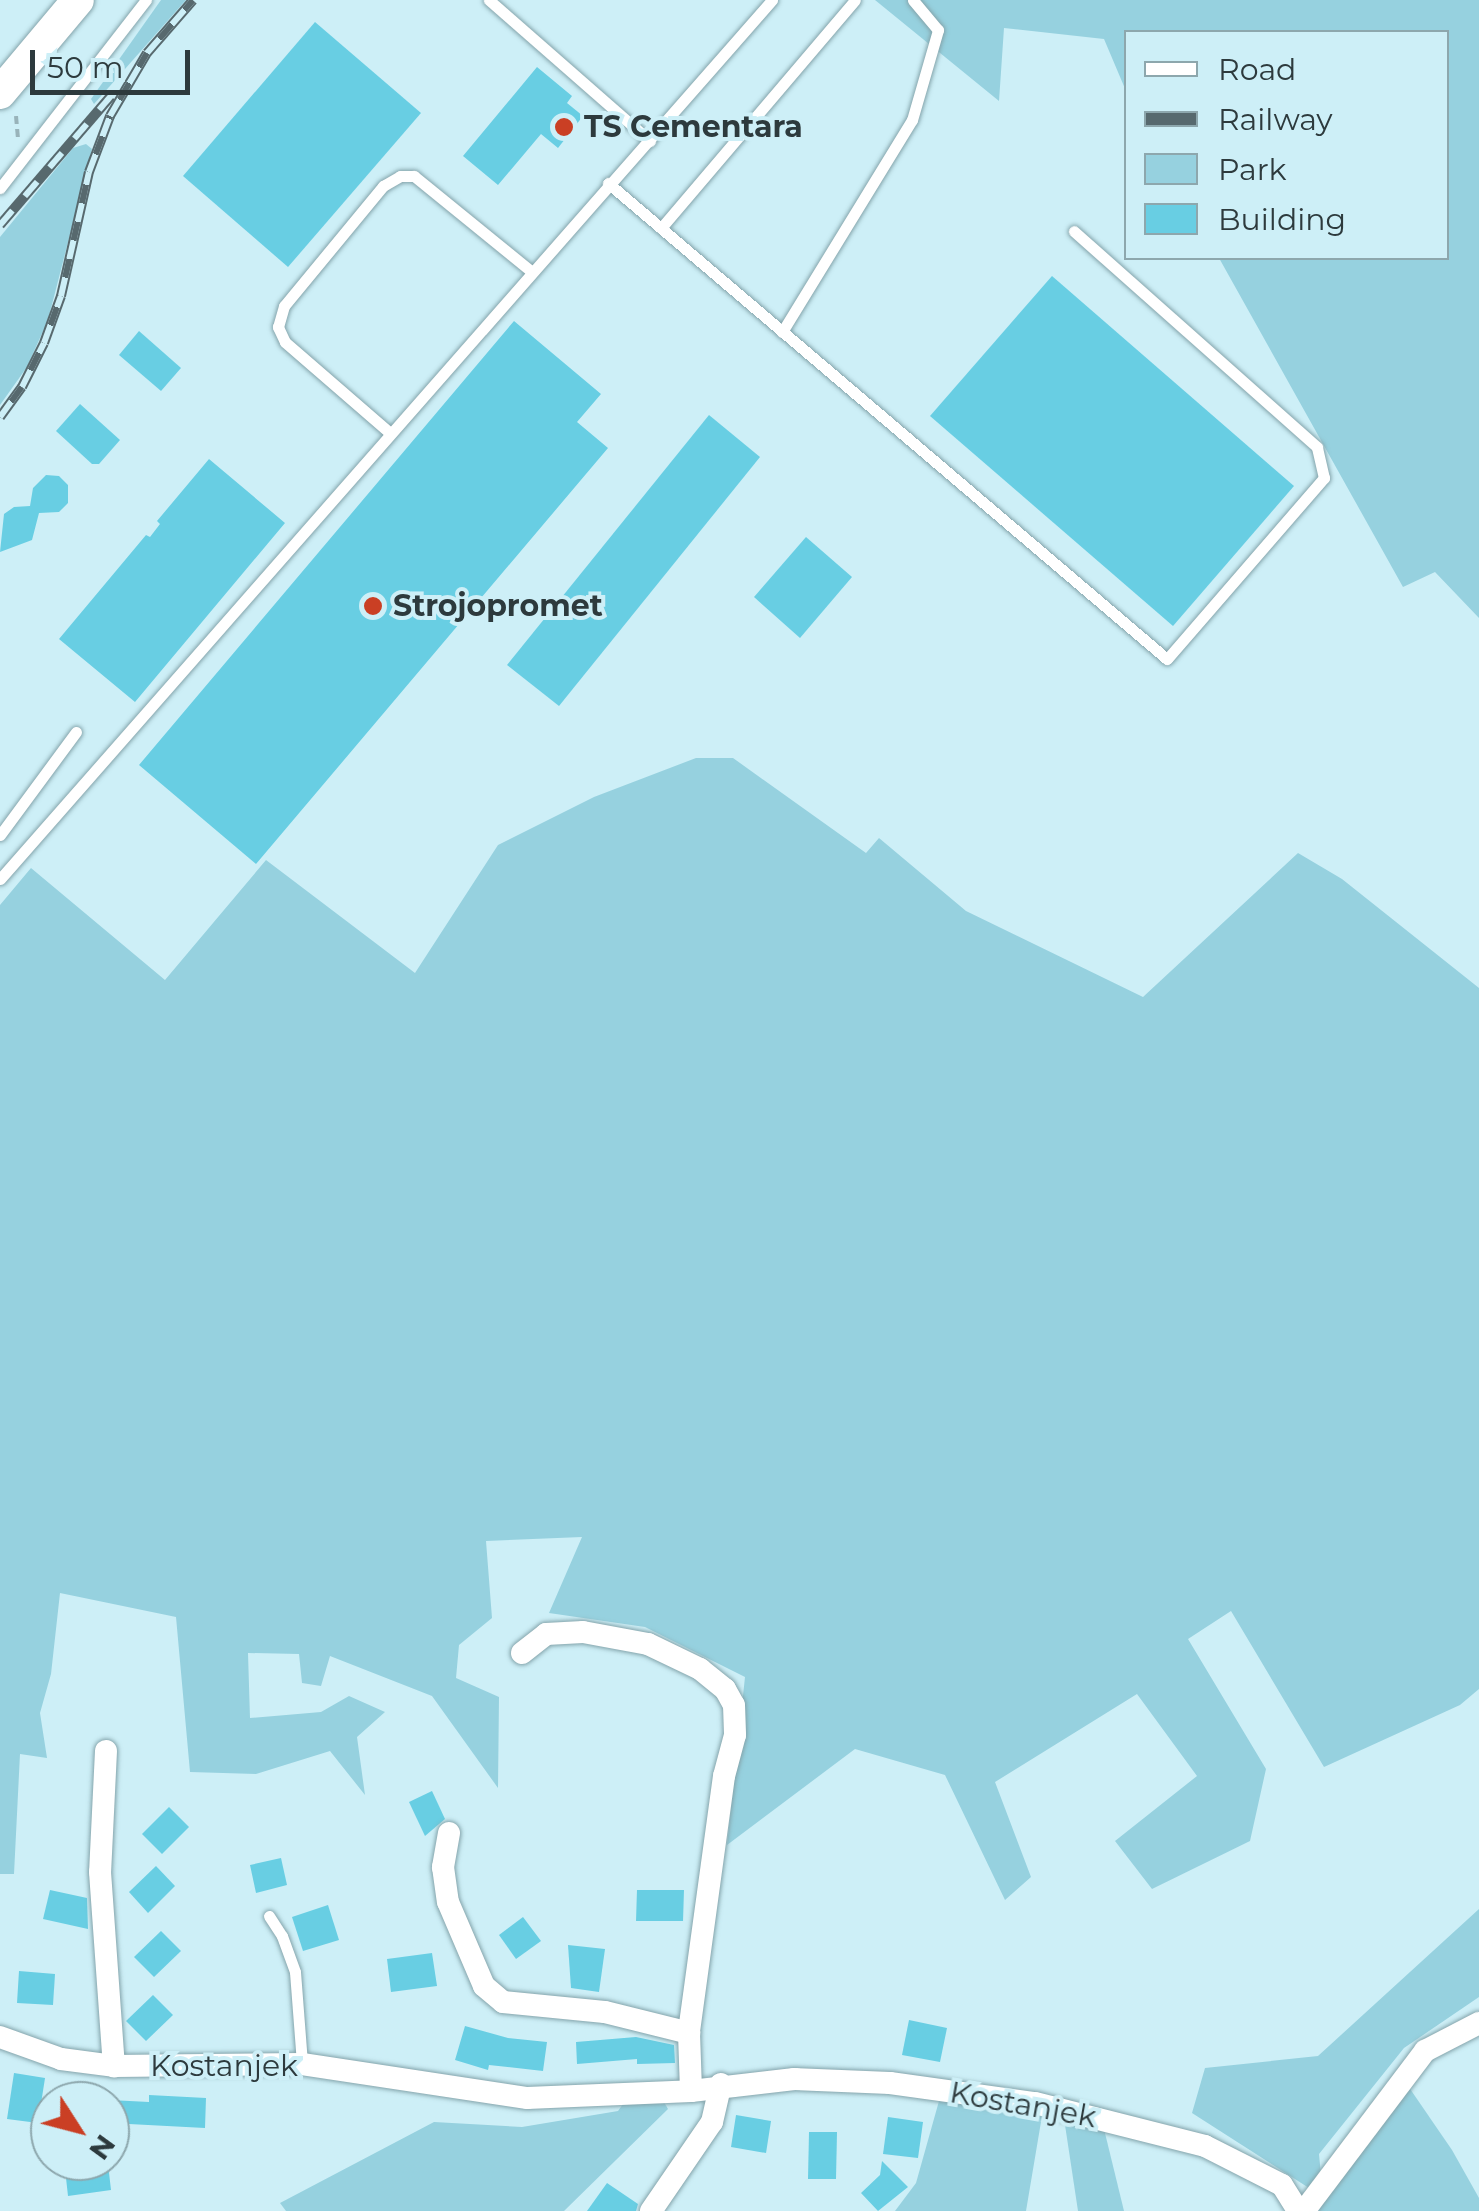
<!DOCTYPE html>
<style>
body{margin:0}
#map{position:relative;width:1479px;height:2211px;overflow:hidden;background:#cdeff7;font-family:Montserrat,sans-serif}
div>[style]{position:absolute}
.green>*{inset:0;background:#96d1df}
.building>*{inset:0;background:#68cee3}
.path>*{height:4px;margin-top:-2px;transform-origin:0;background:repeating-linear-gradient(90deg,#98b3ba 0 8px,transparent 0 13px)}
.roads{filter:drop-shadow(0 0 2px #84a4ab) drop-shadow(0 0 2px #84a4ab)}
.service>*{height:11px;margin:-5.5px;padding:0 5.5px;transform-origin:5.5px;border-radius:5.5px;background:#fff}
.minor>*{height:22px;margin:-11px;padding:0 11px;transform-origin:11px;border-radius:11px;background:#fff}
.secondary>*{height:32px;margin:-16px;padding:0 16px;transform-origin:16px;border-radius:16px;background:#fff}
.rail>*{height:10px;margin-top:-5px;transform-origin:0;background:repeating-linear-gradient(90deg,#cdeff7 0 19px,#57696e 0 38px);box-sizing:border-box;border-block:2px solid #57696e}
.dots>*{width:28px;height:28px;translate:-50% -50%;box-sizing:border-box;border:5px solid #cdeff7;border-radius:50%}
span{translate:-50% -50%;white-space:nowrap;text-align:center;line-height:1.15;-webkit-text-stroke:8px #cdeff7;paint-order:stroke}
.poi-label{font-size:30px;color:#2d3a3d;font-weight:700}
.left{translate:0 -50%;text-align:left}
.street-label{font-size:30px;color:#2d3a3d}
.legend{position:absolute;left:1124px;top:30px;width:325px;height:230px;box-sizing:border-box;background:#cdeff7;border:2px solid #8da7ad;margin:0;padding:12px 18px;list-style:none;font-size:30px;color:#2d3a3d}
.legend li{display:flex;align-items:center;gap:20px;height:50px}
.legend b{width:50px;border:2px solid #8da7ad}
.north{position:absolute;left:30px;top:2081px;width:100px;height:100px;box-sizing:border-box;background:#cdeff7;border:2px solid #8da7ad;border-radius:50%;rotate:126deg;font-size:28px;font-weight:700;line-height:40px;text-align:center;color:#2d3a3d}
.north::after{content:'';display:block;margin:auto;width:35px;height:45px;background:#ca3f24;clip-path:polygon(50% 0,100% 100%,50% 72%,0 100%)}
.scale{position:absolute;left:30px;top:50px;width:160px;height:45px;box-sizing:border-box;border:5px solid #2d3a3d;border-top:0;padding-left:12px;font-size:30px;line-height:35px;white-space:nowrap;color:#2d3a3d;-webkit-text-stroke:8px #cdeff7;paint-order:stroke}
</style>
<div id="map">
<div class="green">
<div style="clip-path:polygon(161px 0,186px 0,94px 104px,91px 99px)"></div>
<div style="clip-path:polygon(875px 0,1479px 0,1479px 618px,1435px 572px,1403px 587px,1219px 258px,1446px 258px,1446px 32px,1126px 32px,1126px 91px,1104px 39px,1004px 28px,999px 101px)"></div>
<div style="clip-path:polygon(86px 144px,92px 149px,48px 320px,27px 367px,0 405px,0 237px,73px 148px)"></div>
<div style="clip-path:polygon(696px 758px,733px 758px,866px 853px,879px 838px,966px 911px,1143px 997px,1298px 853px,1342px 879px,1479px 988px,1479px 1689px,1460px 1705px,1324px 1767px,1231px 1611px,1188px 1639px,1266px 1769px,1250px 1841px,1152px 1889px,1115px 1841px,1197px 1776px,1137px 1694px,995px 1782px,1031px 1877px,1005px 1900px,945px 1775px,855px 1749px,727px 1845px,745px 1677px,645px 1627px,549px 1613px,582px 1537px,486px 1541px,492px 1618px,459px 1645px,456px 1678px,499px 1697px,498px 1788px,432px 1696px,330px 1656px,321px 1686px,302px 1683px,299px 1654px,248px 1653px,250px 1718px,321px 1712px,349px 1696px,385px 1712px,357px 1737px,365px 1795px,330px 1751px,256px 1774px,190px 1772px,176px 1617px,60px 1593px,51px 1674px,40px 1713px,47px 1758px,20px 1754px,14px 1874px,0 1874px,0 905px,31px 868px,165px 980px,266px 860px,415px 973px,498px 845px,594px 797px)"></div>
<div style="clip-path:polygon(1479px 1909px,1479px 1997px,1404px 2048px,1319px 2154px,1323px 2197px,1192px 2113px,1205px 2068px,1318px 2056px)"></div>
<div style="clip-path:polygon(1406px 2083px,1452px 2150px,1479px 2198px,1479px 2211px,1316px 2211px)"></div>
<div style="clip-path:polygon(939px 2101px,1042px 2116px,1026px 2211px,895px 2211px,916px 2183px)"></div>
<div style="clip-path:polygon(664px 2102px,668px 2109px,564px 2211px,286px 2211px,280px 2203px,434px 2122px,522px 2127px,618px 2111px,623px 2104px)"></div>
<div style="clip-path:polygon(1065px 2125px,1104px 2129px,1124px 2211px,1078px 2211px)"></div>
</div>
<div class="building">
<div style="clip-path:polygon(315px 22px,421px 113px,288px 267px,183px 176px)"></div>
<div style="clip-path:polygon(537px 67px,572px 96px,567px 103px,583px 116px,558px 148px,541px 134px,498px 185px,463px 156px)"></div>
<div style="clip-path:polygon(1052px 276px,1294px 486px,1173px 626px,930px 416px)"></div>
<div style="clip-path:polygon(514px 321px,601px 394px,577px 422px,608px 448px,256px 864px,139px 765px)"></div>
<div style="clip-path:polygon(139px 331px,181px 368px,161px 391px,119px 355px)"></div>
<div style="clip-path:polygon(80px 404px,120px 440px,99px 464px,92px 464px,56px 431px)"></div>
<div style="clip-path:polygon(709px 415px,760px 457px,559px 706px,507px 665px)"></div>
<div style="clip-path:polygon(209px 459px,285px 523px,135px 702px,59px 639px,146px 535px,150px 537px,160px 524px,157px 521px)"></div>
<div style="clip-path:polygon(46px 475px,59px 476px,68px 485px,68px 503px,59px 512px,39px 513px,32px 540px,0 552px,4px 514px,14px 507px,30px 506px,33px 488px)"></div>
<div style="clip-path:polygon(806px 537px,852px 577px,800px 638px,754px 597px)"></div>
<div style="clip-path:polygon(432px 1791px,445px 1819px,425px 1836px,409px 1802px)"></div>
<div style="clip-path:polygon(169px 1807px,189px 1827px,162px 1854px,142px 1834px)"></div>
<div style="clip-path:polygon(281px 1858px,287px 1885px,256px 1893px,250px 1865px)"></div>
<div style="clip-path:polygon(156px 1866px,175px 1886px,148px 1913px,129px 1892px)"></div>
<div style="clip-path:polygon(50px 1890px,87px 1898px,88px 1929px,43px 1919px)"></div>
<div style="clip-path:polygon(637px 1890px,684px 1890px,683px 1921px,636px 1921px)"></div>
<div style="clip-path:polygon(328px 1905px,339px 1940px,303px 1951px,292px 1917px)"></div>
<div style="clip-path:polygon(523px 1917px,541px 1941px,516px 1959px,499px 1935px)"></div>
<div style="clip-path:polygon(161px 1931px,181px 1951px,154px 1977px,134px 1957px)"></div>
<div style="clip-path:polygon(568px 1945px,605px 1949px,599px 1992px,571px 1988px)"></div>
<div style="clip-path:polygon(432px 1953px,437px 1986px,391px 1992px,387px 1959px)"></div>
<div style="clip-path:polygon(19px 1971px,55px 1974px,53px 2005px,17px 2003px)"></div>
<div style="clip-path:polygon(153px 1995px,173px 2015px,146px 2041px,126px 2021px)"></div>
<div style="clip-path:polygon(909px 2020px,947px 2028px,940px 2062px,902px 2055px)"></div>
<div style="clip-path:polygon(465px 2026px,508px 2038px,547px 2042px,543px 2071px,489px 2065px,488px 2070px,455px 2060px)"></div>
<div style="clip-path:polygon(636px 2037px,674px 2045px,675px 2063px,637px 2064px,637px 2059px,577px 2064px,576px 2042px)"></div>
<div style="clip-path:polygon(14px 2073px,45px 2078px,38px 2123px,7px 2119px)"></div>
<div style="clip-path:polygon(149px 2095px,206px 2098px,205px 2128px,110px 2123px,110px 2100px,149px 2102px)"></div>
<div style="clip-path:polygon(736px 2115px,771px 2121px,766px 2153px,731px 2147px)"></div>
<div style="clip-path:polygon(888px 2117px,923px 2122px,918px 2158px,883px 2154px)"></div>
<div style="clip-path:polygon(809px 2132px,837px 2132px,836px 2179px,808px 2179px)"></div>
<div style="clip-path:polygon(882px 2161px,908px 2187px,878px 2211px,861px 2193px,880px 2175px)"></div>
<div style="clip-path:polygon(108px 2164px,111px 2190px,68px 2196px,66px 2178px,80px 2176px,79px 2168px)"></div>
<div style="clip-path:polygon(607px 2183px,638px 2204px,636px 2211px,587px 2211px)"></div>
</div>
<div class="path">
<div style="left:16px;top:116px;width:25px;rotate:85deg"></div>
</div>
<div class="roads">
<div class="service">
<div style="left:489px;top:0;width:214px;rotate:41.2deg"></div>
<div style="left:608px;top:183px;width:734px;rotate:40.42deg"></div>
<div style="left:1167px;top:659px;width:240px;rotate:-49.1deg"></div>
<div style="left:1324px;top:478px;width:32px;rotate:-103deg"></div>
<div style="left:1317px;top:447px;width:325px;rotate:-138.4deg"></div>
<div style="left:0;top:188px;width:238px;rotate:-52.2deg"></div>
<div style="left:661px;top:228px;width:299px;rotate:-49.6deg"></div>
<div style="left:782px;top:332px;width:249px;rotate:-58.5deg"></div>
<div style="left:912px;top:120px;width:94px;rotate:-73.9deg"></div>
<div style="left:938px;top:30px;width:39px;rotate:-130deg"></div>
<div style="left:390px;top:433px;width:139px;rotate:-139.1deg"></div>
<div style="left:285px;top:342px;width:17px;rotate:-115deg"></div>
<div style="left:278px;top:327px;width:22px;rotate:-74deg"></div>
<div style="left:284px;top:306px;width:156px;rotate:-50.5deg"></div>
<div style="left:383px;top:186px;width:20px;rotate:-30deg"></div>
<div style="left:400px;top:176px;width:14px"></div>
<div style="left:414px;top:176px;width:151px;rotate:39.1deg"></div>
<div style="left:0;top:835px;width:128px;rotate:-53.6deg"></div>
<div style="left:0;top:879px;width:1170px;rotate:-48.71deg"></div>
<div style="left:269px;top:1916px;width:24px;rotate:57deg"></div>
<div style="left:282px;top:1936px;width:38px;rotate:70deg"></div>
<div style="left:295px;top:1972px;width:92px;rotate:85.6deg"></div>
</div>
<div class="minor">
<div style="left:522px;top:1653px;width:31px;rotate:-38deg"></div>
<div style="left:546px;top:1634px;width:37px;rotate:-3deg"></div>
<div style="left:583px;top:1632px;width:66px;rotate:10.5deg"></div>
<div style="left:648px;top:1644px;width:58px;rotate:25.7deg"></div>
<div style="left:700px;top:1669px;width:32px;rotate:39deg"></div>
<div style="left:725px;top:1689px;width:18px;rotate:61deg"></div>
<div style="left:734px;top:1705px;width:30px;rotate:88deg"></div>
<div style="left:735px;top:1735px;width:42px;rotate:105deg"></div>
<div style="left:724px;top:1776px;width:259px;rotate:97.8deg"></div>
<div style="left:689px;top:2033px;width:58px;rotate:88deg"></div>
<div style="left:106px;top:1751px;width:121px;rotate:92.8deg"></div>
<div style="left:100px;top:1872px;width:195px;rotate:85.9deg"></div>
<div style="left:449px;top:1833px;width:35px;rotate:100deg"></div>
<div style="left:443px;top:1867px;width:35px;rotate:82deg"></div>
<div style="left:448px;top:1902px;width:91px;rotate:66.8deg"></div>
<div style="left:484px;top:1986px;width:25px;rotate:40deg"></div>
<div style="left:503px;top:2002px;width:102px;rotate:5.6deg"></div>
<div style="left:605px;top:2012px;width:87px;rotate:14deg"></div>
<div style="left:0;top:2037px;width:65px;rotate:19.8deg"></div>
<div style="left:61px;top:2059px;width:53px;rotate:7.5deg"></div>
<div style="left:114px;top:2066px;width:188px;rotate:-0.6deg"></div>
<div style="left:302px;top:2064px;width:228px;rotate:8.6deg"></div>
<div style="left:527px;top:2098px;width:164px;rotate:-2.4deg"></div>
<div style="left:691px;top:2091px;width:104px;rotate:-6.6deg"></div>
<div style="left:794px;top:2079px;width:96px;rotate:2.4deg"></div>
<div style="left:890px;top:2083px;width:146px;rotate:7.9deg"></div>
<div style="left:1035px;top:2103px;width:175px;rotate:14.2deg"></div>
<div style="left:1205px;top:2146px;width:86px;rotate:26.9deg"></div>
<div style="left:1282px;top:2185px;width:31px;rotate:58deg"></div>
<div style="left:651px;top:2211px;width:108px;rotate:-55.6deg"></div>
<div style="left:712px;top:2122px;width:39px;rotate:-77deg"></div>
<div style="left:1304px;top:2211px;width:201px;rotate:-52.9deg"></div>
<div style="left:1425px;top:2051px;width:61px;rotate:-27.4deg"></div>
</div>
<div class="secondary">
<div style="left:0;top:93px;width:121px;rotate:-50deg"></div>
</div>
</div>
<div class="rail">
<div style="left:0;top:225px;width:170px;rotate:-49.3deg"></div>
<div style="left:0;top:417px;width:37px;rotate:-54deg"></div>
<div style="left:22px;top:387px;width:49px;rotate:-63.4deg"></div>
<div style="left:44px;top:343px;width:50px;rotate:-70.1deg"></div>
<div style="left:61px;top:296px;width:127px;rotate:-77.3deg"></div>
<div style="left:89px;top:172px;width:60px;rotate:-69.4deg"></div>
<div style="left:110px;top:116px;width:73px;rotate:-59.6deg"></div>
<div style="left:147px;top:53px;width:70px;rotate:-49deg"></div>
</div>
<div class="dots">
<div style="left:564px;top:127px;background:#ca3f24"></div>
<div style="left:373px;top:606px;background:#ca3f24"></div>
</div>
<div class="poi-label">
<span class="left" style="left:584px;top:127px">TS Cementara</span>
<span class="left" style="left:393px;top:606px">Strojopromet</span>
</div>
<div class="street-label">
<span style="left:224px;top:2066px">Kostanjek</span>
<span style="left:1023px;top:2105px;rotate:10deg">Kostanjek</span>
</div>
<ul class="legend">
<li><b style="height:12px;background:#fff"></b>Road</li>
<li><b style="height:12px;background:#57696e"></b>Railway</li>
<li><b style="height:28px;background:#96d1df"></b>Park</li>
<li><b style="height:28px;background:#68cee3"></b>Building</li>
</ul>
<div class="north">N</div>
<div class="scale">50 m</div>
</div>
